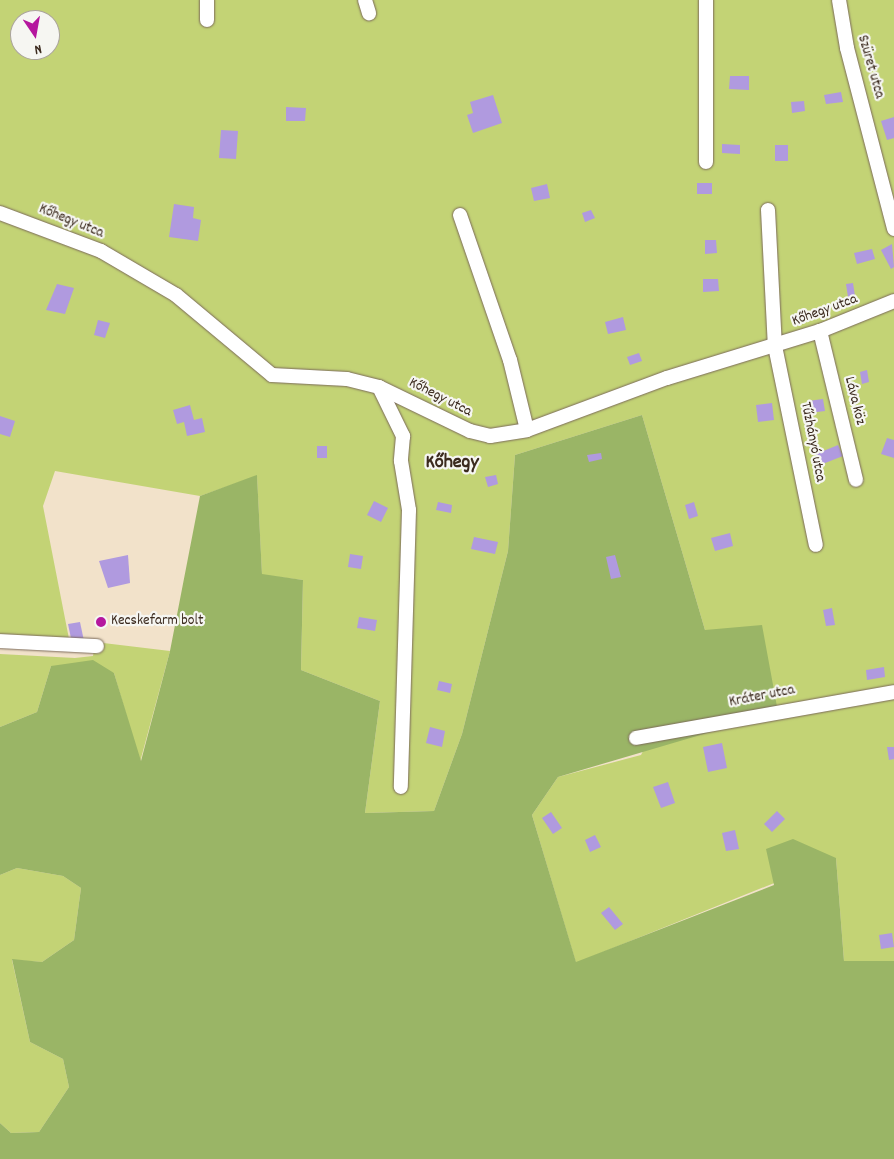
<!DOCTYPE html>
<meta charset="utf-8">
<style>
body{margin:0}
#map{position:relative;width:894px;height:1159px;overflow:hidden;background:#f2e2ca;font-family:Dekko,sans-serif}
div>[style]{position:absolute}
.green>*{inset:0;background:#c3d375}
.forest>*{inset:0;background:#9ab566}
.building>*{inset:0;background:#b09adf}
.roads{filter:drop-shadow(0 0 1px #7b6a5a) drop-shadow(0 0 1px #7b6a5a)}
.street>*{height:14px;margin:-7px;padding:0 7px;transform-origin:7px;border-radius:7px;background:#fff}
.dots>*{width:14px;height:14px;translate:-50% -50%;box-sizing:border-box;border:2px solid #f6f6f2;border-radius:50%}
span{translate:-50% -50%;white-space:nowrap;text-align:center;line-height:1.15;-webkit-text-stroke:4.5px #f6f6f2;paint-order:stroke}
.street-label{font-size:15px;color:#3b2a1e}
.poi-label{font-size:15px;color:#3b2a1e}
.left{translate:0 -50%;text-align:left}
.district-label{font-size:20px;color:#3b2a1e;font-weight:700}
.north{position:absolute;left:10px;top:10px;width:50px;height:50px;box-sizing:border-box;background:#f6f6f2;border:1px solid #aba49d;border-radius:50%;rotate:168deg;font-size:14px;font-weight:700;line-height:20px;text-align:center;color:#3b2a1e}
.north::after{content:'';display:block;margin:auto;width:18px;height:22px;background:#b5179e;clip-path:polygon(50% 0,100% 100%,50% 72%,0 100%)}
</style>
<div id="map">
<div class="green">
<div style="clip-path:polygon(evenodd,0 0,894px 0,894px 961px,844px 961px,836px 858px,576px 963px,532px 815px,558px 777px,641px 755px,705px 630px,642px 415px,515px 455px,508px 551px,462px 734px,434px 811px,365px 813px,380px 701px,301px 670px,303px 580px,262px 575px,257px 476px,200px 496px,55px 471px,43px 506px,70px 644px,0 646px,0 0,20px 20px,50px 20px,50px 50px,20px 50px,20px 20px)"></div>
<div style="clip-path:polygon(95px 642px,170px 651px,140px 762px,114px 673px,51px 666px,37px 712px,0 727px,0 654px,75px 658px,93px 656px)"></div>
<div style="clip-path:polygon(17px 868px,63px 876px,81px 888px,74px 940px,42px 962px,12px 960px,30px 1042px,63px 1059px,69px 1087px,39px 1132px,11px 1133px,0 1123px,0 875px)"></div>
</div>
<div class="forest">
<div style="clip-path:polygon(642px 415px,705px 630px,762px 625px,778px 712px,558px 777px,532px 815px,576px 962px,774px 885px,766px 849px,793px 839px,836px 858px,844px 961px,894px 961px,894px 1159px,0 1159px,0 1123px,11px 1133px,39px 1132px,69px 1087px,63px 1059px,30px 1042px,12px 959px,42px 962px,74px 940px,81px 888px,63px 876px,17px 868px,0 875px,0 727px,37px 712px,51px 666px,93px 660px,114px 673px,141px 761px,170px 651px,200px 496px,257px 475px,262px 574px,303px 580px,301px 670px,380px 701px,365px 813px,434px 811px,462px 734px,508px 551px,515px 455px)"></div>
</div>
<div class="building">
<div style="clip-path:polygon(730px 76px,749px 76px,749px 90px,729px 89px)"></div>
<div style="clip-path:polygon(841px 92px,843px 102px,826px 104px,824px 95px)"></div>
<div style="clip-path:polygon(493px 95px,502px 123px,473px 133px,467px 115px,473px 113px,470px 102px)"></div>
<div style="clip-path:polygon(804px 101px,805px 111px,792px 113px,791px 102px)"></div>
<div style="clip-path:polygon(286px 107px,306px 108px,305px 121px,286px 121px)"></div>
<div style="clip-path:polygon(894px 117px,894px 138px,887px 140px,881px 121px)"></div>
<div style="clip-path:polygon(221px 130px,238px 131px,236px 159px,219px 158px)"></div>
<div style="clip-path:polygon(722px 144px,740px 145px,740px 154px,722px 153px)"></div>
<div style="clip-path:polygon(775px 145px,788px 145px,788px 161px,775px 161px)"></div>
<div style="clip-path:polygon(697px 183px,712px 183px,712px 194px,697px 194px)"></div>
<div style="clip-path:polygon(547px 184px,550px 198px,534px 201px,531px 188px)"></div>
<div style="clip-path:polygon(174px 204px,194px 207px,193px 218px,201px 220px,198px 241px,169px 237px)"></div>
<div style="clip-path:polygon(591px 210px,595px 218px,585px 222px,582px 213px)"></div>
<div style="clip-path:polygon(705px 240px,716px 240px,717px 253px,705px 254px)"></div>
<div style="clip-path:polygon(892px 244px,894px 267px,891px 269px,881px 250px)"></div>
<div style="clip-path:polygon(872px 249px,875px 259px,857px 264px,854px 253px)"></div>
<div style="clip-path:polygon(703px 279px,718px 279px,719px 291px,703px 292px)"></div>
<div style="clip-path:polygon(853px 283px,855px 296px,848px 297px,846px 284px)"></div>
<div style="clip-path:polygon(57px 284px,74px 288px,65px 314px,46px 310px)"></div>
<div style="clip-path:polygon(623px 317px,626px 330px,608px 334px,605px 322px)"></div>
<div style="clip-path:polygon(98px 320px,110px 323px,105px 338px,94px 335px)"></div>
<div style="clip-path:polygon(639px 353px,642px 361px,630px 365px,627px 357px)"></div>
<div style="clip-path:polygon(867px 370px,869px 382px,862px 384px,860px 372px)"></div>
<div style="clip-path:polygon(823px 399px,825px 411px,809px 413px,808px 401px)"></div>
<div style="clip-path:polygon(772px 403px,774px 420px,758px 422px,756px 405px)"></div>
<div style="clip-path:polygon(190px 405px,194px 420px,202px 418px,205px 432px,187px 436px,184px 422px,177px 424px,173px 410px)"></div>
<div style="clip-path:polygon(0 416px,15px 421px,10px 437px,0 434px)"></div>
<div style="clip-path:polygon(887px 438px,894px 440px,894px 458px,881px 454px)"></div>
<div style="clip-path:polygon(838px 445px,843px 456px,820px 465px,816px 454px)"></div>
<div style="clip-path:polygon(317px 446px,327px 446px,327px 458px,317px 458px)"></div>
<div style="clip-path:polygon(601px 453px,602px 459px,589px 462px,587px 455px)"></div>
<div style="clip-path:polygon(496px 475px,498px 484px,488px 487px,485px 477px)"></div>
<div style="clip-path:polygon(374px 501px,388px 508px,381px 522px,367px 515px)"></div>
<div style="clip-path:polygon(438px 502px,452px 505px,451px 513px,436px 510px)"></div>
<div style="clip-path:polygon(694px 502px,698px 516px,689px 519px,685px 505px)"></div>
<div style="clip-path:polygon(730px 533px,733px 546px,715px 551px,711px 538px)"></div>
<div style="clip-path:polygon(474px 537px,498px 542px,495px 554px,471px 549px)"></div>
<div style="clip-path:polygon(350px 554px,363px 556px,361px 569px,348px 567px)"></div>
<div style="clip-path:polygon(128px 555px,130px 583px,108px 588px,99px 561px)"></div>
<div style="clip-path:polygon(615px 555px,621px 577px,611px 579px,606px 557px)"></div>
<div style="clip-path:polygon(832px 608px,835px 625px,826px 626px,823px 610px)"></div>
<div style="clip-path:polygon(359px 617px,377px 620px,375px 631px,357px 628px)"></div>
<div style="clip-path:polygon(80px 622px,84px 641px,72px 643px,68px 624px)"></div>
<div style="clip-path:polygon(884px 667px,885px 677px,867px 680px,866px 670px)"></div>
<div style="clip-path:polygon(439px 681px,452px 684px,450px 693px,437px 690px)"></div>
<div style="clip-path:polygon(430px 727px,445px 731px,442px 747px,426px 743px)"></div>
<div style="clip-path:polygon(722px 743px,727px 768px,708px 772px,703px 747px)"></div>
<div style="clip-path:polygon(887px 747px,894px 747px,894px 759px,889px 760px)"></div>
<div style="clip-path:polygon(668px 782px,675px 803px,661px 808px,653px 787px)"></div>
<div style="clip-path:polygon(777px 811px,785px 819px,772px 832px,764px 824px)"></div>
<div style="clip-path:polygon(551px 812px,562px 828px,553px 834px,542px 818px)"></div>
<div style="clip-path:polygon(735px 830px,739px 849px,726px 851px,722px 833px)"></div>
<div style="clip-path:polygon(595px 835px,601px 847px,590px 852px,585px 840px)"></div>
<div style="clip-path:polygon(609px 907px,623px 924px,615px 930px,601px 913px)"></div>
<div style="clip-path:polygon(892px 933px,894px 947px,881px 949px,879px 935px)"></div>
</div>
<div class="roads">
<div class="street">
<div style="left:207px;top:0;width:20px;rotate:90deg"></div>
<div style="left:365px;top:0;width:14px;rotate:73deg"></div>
<div style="left:706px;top:0;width:162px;rotate:90deg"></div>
<div style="left:839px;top:0;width:49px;rotate:80.5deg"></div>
<div style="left:847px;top:48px;width:187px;rotate:75.4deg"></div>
<div style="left:768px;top:210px;width:136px;rotate:87.1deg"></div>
<div style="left:775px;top:346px;width:203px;rotate:78.4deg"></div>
<div style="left:0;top:213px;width:108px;rotate:20.6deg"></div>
<div style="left:101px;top:251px;width:87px;rotate:30.4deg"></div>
<div style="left:176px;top:295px;width:125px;rotate:39.8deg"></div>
<div style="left:272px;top:375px;width:75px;rotate:3.1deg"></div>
<div style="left:347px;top:379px;width:33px;rotate:14deg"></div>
<div style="left:379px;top:387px;width:101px;rotate:25.8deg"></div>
<div style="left:470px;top:431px;width:21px;rotate:14deg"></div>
<div style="left:490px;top:436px;width:37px;rotate:-9deg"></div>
<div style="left:527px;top:430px;width:149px;rotate:-20.4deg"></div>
<div style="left:667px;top:378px;width:160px;rotate:-17.1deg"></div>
<div style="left:820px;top:331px;width:80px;rotate:-22.1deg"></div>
<div style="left:460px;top:215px;width:153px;rotate:71deg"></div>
<div style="left:510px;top:360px;width:72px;rotate:76.3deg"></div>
<div style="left:820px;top:331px;width:153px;rotate:76.4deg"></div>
<div style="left:379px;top:387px;width:55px;rotate:63.9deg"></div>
<div style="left:403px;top:436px;width:25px;rotate:95deg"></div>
<div style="left:401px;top:461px;width:50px;rotate:80.7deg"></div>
<div style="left:409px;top:510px;width:277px;rotate:91.7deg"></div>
<div style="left:0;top:641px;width:97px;rotate:3deg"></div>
<div style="left:636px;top:738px;width:262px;rotate:-10.1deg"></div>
</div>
</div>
<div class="dots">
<div style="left:101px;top:622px;background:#b5179e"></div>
</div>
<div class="street-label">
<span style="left:870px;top:67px;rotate:74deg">Szüret utca</span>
<span style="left:71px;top:222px;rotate:22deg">Kőhegy utca</span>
<span style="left:825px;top:311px;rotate:-20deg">Kőhegy utca</span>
<span style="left:440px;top:398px;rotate:27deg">Kőhegy utca</span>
<span style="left:854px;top:401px;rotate:76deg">Láva köz</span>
<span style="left:812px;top:442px;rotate:79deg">Tűzhányó utca</span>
<span style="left:762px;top:697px;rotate:-11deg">Kráter utca</span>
</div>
<div class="poi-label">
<span class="left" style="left:111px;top:622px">Kecskefarm bolt</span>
</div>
<div class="district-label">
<span style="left:452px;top:463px">Kőhegy</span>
</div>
<div class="north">N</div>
</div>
